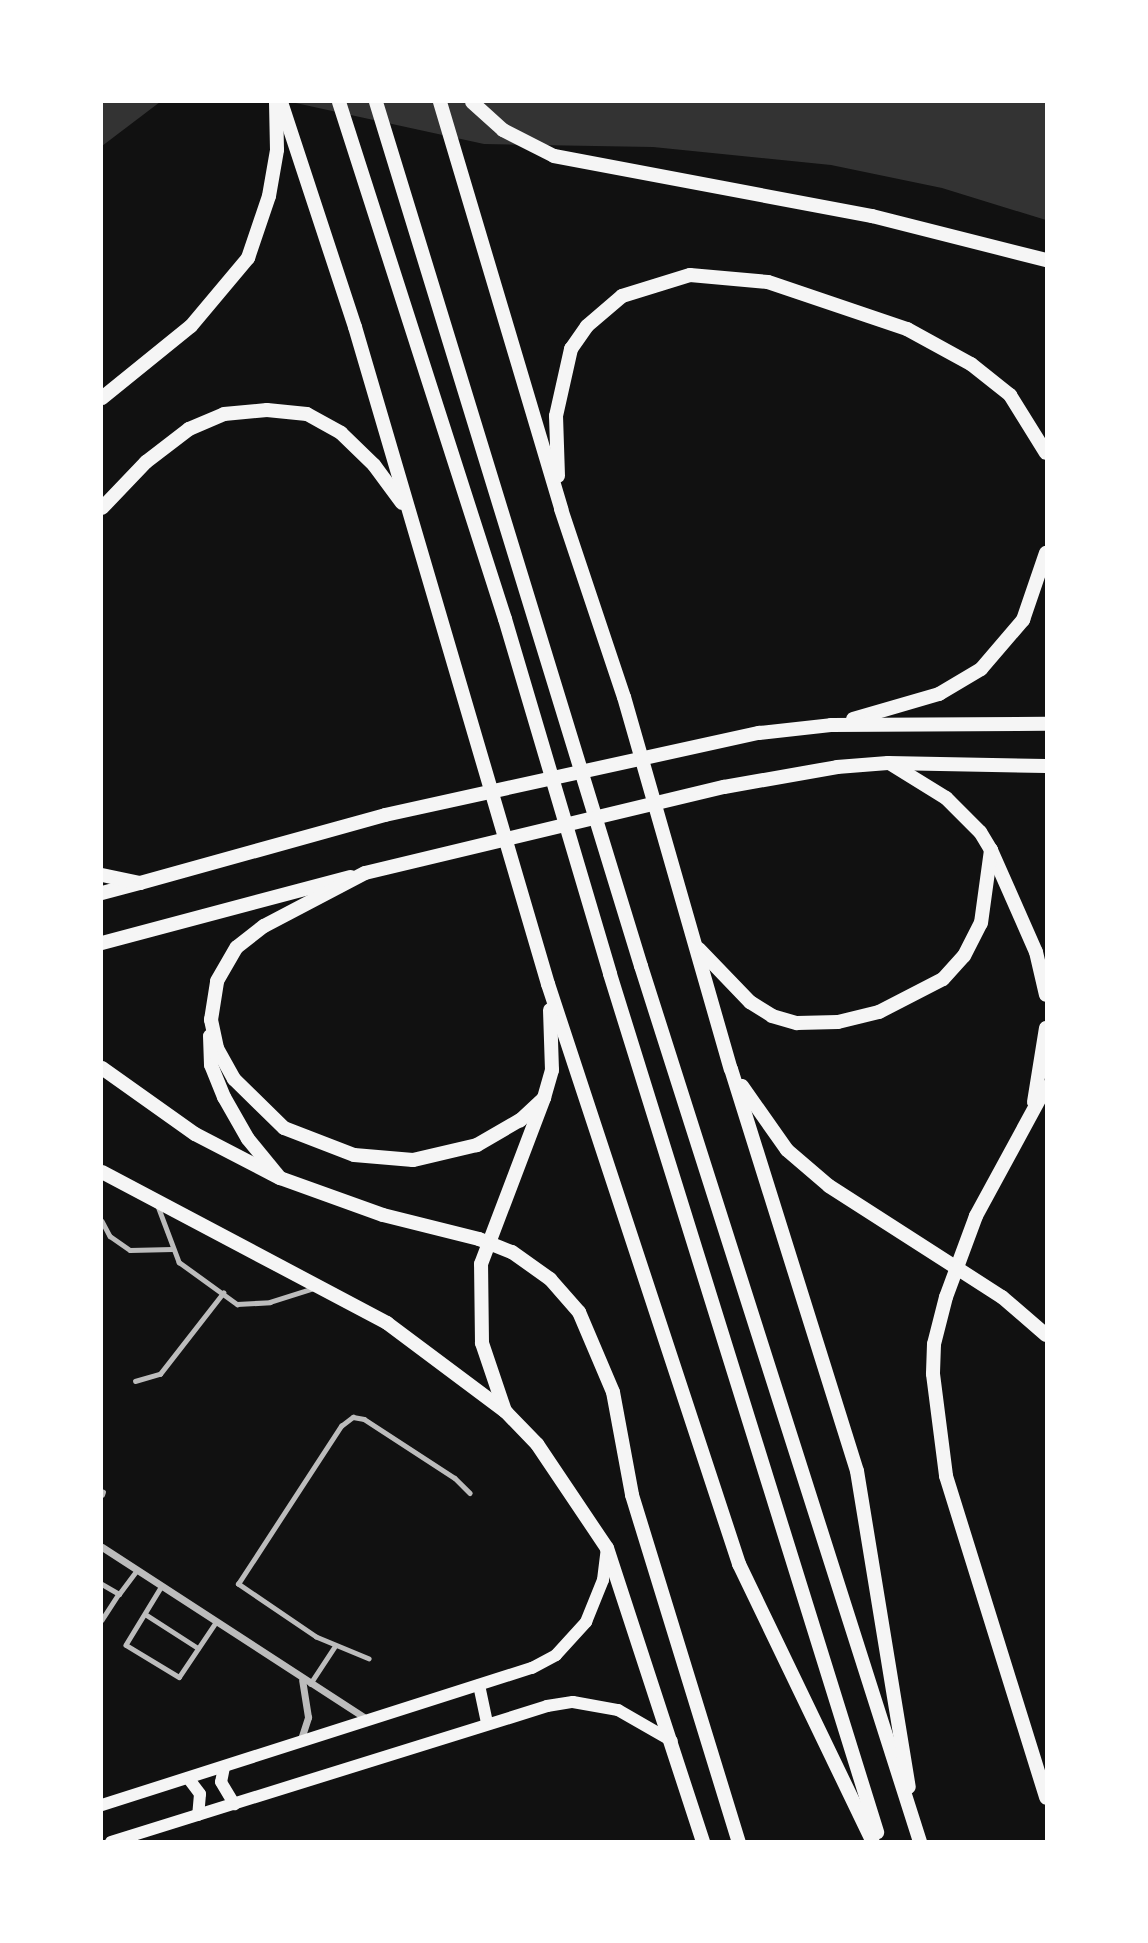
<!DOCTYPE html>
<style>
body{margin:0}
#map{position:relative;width:1148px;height:1943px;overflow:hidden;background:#111;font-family:Manrope,sans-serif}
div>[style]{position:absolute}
.water>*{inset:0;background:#333}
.service>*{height:4.5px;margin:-2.25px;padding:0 2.25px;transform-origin:2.25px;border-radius:2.25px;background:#bcbcbc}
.minor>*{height:7px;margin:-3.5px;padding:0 3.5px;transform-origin:3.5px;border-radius:3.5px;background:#bcbcbc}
.secondary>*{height:12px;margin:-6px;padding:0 6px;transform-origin:6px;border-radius:6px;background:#f5f5f5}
.primary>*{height:14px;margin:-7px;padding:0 7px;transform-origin:7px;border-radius:7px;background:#f5f5f5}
.trunk>*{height:14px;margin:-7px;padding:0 7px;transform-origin:7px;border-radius:7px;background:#f5f5f5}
span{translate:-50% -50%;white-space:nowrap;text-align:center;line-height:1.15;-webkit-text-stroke:5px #fff;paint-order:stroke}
.frame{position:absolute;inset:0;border:103px solid #fff;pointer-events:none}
</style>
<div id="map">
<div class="water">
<div style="clip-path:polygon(102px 102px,160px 102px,102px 146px)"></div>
<div style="clip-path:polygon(291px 102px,1046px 102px,1046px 220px,942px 188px,831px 165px,653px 147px,484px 144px)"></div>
</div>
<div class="service">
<div style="left:158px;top:1206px;width:60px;rotate:69.4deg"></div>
<div style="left:179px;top:1262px;width:72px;rotate:35.9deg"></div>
<div style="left:237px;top:1304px;width:33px;rotate:-3deg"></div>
<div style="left:270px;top:1302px;width:46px;rotate:-17.7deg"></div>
<div style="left:102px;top:1221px;width:17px;rotate:62deg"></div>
<div style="left:110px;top:1236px;width:24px;rotate:35deg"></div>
<div style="left:130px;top:1250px;width:42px;rotate:-1.4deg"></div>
<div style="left:135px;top:1381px;width:26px;rotate:-16deg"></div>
<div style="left:160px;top:1374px;width:103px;rotate:-52.1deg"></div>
<div style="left:102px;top:1495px;width:3px;rotate:-72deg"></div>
<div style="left:102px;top:1584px;width:20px;rotate:30deg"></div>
<div style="left:119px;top:1594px;width:31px;rotate:123deg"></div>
<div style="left:162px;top:1586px;width:69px;rotate:121.4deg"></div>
<div style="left:126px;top:1645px;width:62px;rotate:31.1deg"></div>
<div style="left:179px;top:1677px;width:66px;rotate:-56.1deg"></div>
<div style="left:119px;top:1594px;width:30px;rotate:-53deg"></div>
<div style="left:145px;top:1614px;width:63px;rotate:32.7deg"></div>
<div style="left:369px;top:1659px;width:57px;rotate:-157.5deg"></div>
<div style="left:316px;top:1637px;width:94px;rotate:-145.8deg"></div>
<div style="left:238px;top:1584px;width:189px;rotate:-56.9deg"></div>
<div style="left:341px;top:1426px;width:15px;rotate:-37deg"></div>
<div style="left:353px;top:1417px;width:11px;rotate:10deg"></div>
<div style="left:364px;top:1419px;width:108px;rotate:33deg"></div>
<div style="left:455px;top:1478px;width:21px;rotate:45deg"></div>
<div style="left:310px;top:1684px;width:45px;rotate:-56.7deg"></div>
</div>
<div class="minor">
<div style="left:102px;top:1547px;width:316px;rotate:33deg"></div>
<div style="left:301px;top:1739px;width:23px;rotate:-72deg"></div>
<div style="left:308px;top:1717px;width:37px;rotate:-99deg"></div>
</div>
<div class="secondary">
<div style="left:479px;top:1685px;width:38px;rotate:78deg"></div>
<div style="left:224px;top:1767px;width:15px;rotate:101deg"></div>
<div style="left:221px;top:1782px;width:26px;rotate:59deg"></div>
<div style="left:188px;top:1778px;width:20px;rotate:53deg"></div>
<div style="left:200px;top:1794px;width:21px;rotate:95deg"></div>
<div style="left:102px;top:1805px;width:451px;rotate:-17.7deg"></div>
<div style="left:532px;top:1668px;width:27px;rotate:-28deg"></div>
<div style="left:556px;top:1655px;width:45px;rotate:-47.7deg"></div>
<div style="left:586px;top:1622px;width:45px;rotate:-68deg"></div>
<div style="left:603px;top:1580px;width:32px;rotate:-83deg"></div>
<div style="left:111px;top:1842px;width:457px;rotate:-17.3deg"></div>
<div style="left:547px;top:1706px;width:26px;rotate:-9deg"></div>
<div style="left:573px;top:1702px;width:46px;rotate:10.1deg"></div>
<div style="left:618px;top:1710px;width:62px;rotate:29.9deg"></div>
</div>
<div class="primary">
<div style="left:472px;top:102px;width:42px;rotate:42.1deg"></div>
<div style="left:503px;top:130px;width:57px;rotate:27deg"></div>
<div style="left:554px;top:156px;width:324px;rotate:10.7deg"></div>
<div style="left:872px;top:216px;width:179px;rotate:14.2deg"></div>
<div style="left:102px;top:398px;width:114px;rotate:-39deg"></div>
<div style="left:191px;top:326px;width:89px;rotate:-50deg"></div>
<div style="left:248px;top:258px;width:65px;rotate:-71.3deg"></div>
<div style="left:269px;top:196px;width:47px;rotate:-80.1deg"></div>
<div style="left:277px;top:150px;width:48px;rotate:-91.2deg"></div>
<div style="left:991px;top:850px;width:111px;rotate:66.2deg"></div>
<div style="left:1036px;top:952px;width:44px;rotate:76.9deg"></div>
<div style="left:102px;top:893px;width:39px;rotate:-15deg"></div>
<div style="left:102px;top:943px;width:257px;rotate:-14.9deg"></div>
<div style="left:102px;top:1068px;width:114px;rotate:35.4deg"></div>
<div style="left:195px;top:1134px;width:96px;rotate:27.4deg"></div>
<div style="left:280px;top:1178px;width:109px;rotate:19.8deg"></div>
<div style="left:383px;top:1215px;width:99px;rotate:14deg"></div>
<div style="left:479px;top:1239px;width:35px;rotate:22deg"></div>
<div style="left:512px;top:1252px;width:47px;rotate:35.4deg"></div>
<div style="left:550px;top:1279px;width:44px;rotate:48.7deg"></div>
<div style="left:579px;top:1312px;width:87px;rotate:67deg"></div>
<div style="left:613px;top:1392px;width:105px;rotate:79.5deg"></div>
<div style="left:632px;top:1495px;width:363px;rotate:72.9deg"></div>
<div style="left:1046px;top:1087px;width:147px;rotate:118.5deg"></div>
<div style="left:976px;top:1216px;width:86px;rotate:110.3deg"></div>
<div style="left:946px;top:1297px;width:49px;rotate:104.3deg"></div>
<div style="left:934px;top:1344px;width:30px;rotate:92deg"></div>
<div style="left:933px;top:1374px;width:103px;rotate:82.7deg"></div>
<div style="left:946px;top:1476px;width:337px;rotate:72.7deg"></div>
<div style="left:1034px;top:1102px;width:75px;rotate:-80.8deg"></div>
<div style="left:102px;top:1172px;width:323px;rotate:27.9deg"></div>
<div style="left:387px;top:1323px;width:149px;rotate:36.8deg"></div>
<div style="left:506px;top:1412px;width:45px;rotate:45.9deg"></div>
<div style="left:537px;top:1444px;width:125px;rotate:56.1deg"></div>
<div style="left:607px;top:1548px;width:309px;rotate:71.9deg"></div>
<div style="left:505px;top:1411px;width:72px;rotate:-108.7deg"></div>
<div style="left:482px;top:1343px;width:79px;rotate:-90.7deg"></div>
<div style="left:481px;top:1264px;width:178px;rotate:-69.2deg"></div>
</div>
<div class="trunk">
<div style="left:281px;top:102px;width:237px;rotate:71.8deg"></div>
<div style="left:355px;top:327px;width:685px;rotate:73.63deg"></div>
<div style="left:548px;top:984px;width:611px;rotate:71.77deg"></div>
<div style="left:739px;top:1564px;width:309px;rotate:64.3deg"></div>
<div style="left:339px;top:102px;width:543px;rotate:72.2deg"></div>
<div style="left:505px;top:619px;width:370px;rotate:73.5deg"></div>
<div style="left:610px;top:974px;width:899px;rotate:72.71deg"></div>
<div style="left:376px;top:102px;width:904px;rotate:72.95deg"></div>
<div style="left:641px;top:966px;width:919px;rotate:72.33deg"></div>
<div style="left:440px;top:102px;width:425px;rotate:73.4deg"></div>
<div style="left:561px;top:509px;width:198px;rotate:71.5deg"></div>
<div style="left:624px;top:697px;width:387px;rotate:74deg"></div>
<div style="left:731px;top:1069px;width:421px;rotate:72.6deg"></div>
<div style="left:857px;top:1471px;width:320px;rotate:80.7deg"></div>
<div style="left:558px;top:476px;width:60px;rotate:-91.9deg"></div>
<div style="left:556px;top:416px;width:69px;rotate:-77.4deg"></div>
<div style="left:571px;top:349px;width:28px;rotate:-55deg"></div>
<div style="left:587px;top:326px;width:46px;rotate:-40.6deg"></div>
<div style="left:622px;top:296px;width:71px;rotate:-17.2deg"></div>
<div style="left:690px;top:275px;width:78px;rotate:5.1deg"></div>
<div style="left:768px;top:282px;width:147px;rotate:18.7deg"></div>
<div style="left:907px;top:329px;width:73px;rotate:28.7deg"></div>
<div style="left:971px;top:364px;width:50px;rotate:38.5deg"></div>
<div style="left:1010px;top:395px;width:68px;rotate:58.2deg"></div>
<div style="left:102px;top:508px;width:64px;rotate:-46.3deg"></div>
<div style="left:146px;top:462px;width:54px;rotate:-37.5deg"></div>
<div style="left:189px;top:429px;width:38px;rotate:-23deg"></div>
<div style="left:224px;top:414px;width:43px;rotate:-5.3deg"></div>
<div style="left:267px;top:410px;width:40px;rotate:5.7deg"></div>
<div style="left:307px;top:414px;width:39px;rotate:29deg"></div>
<div style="left:341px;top:433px;width:46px;rotate:44.1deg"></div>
<div style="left:374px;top:465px;width:47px;rotate:53.6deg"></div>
<div style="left:853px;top:719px;width:90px;rotate:-16.2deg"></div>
<div style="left:939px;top:694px;width:49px;rotate:-30.8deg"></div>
<div style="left:981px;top:669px;width:65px;rotate:-49.4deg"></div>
<div style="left:1023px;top:620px;width:71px;rotate:-71.1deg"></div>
<div style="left:102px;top:875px;width:39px;rotate:12deg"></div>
<div style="left:140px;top:883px;width:254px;rotate:-15.5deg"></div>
<div style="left:385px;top:815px;width:383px;rotate:-12.4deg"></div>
<div style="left:759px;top:733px;width:72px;rotate:-6.3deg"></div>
<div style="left:831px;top:725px;width:215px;rotate:-0.3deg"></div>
<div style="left:699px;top:949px;width:74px;rotate:46.1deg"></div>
<div style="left:750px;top:1002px;width:26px;rotate:32deg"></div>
<div style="left:772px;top:1016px;width:26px;rotate:16deg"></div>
<div style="left:797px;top:1023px;width:41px;rotate:-1.4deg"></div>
<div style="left:838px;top:1022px;width:42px;rotate:-13.7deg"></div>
<div style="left:879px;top:1012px;width:72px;rotate:-27.3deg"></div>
<div style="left:943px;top:979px;width:31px;rotate:-48deg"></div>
<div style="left:964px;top:956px;width:37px;rotate:-63deg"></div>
<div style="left:981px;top:923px;width:74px;rotate:-82.2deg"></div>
<div style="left:991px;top:850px;width:21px;rotate:-121deg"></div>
<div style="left:980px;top:832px;width:48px;rotate:-135deg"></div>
<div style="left:946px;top:798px;width:65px;rotate:-148.3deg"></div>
<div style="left:550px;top:1010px;width:60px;rotate:88.1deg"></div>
<div style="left:552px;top:1070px;width:29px;rotate:106deg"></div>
<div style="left:544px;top:1098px;width:33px;rotate:137deg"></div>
<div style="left:520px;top:1120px;width:50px;rotate:149.8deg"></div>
<div style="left:477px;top:1145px;width:66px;rotate:166.8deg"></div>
<div style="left:413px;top:1160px;width:59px;rotate:-175.2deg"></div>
<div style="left:354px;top:1155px;width:75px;rotate:-158.9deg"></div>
<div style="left:284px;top:1128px;width:70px;rotate:-135.6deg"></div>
<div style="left:234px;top:1079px;width:35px;rotate:-119deg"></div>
<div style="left:217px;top:1048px;width:29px;rotate:-102deg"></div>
<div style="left:211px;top:1020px;width:39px;rotate:-81deg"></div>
<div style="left:217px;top:981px;width:39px;rotate:-60deg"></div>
<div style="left:237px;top:947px;width:34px;rotate:-38deg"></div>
<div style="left:264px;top:926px;width:114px;rotate:-27.7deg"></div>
<div style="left:365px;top:873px;width:369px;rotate:-13.5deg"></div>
<div style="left:724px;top:787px;width:115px;rotate:-10deg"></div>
<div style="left:837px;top:767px;width:51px;rotate:-4.5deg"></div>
<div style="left:888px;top:763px;width:158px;rotate:1.1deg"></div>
<div style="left:210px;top:1036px;width:29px;rotate:88deg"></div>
<div style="left:211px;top:1065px;width:35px;rotate:68deg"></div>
<div style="left:224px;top:1097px;width:48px;rotate:60.3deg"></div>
<div style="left:248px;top:1139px;width:50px;rotate:50.6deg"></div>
<div style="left:742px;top:1086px;width:78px;rotate:54.9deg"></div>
<div style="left:787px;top:1150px;width:55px;rotate:40.6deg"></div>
<div style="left:829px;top:1186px;width:206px;rotate:32.7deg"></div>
<div style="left:1002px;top:1297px;width:58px;rotate:40.8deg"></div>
</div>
<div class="frame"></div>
</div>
